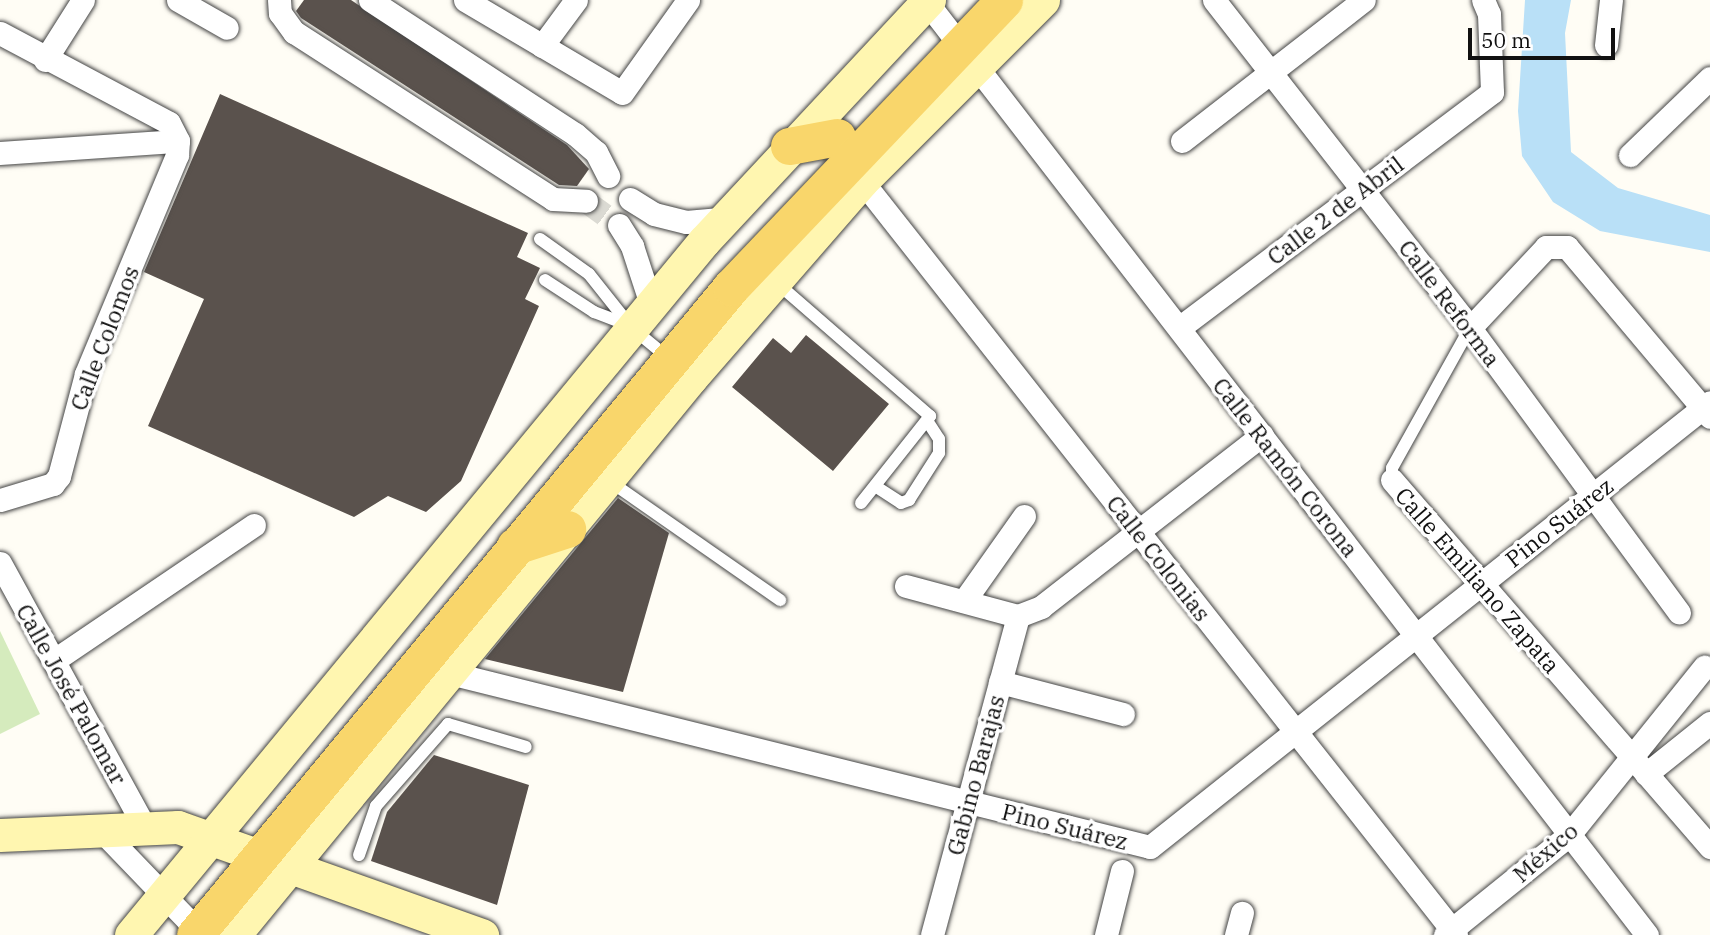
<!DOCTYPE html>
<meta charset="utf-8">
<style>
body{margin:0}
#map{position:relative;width:1710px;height:935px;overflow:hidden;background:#fffdf5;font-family:"IBM Plex Serif",serif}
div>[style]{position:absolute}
.green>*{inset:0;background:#d5ebbd}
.water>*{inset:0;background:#b9e0f7}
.building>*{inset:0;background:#5a524d}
.street-tunnel>*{height:23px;margin-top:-11.5px;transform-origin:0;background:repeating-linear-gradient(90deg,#dbdad3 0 23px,transparent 0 34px)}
.roads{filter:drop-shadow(0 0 2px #444) drop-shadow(0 0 2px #444)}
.lane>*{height:12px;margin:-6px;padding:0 6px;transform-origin:6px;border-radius:6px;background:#fff}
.street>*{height:23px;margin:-11.5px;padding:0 11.5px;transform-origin:11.5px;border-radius:11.5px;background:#fff}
.secondary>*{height:33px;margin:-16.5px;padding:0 16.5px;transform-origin:16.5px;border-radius:16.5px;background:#fff6b0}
.primary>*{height:37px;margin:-18.5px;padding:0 18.5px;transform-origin:18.5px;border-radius:18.5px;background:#f9d66b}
span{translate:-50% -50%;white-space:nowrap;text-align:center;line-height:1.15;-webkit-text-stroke:7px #fff;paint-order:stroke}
.street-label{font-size:23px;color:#111}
.scale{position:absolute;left:1468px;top:28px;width:147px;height:32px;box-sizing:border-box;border:4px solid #111;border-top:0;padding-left:9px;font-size:21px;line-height:24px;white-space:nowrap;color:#111;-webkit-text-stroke:5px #fff;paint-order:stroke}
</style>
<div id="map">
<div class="green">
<div style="clip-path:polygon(0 631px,40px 714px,0 734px)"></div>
</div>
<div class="water">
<div style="clip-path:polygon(1525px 0,1571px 0,1565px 33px,1571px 152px,1618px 188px,1710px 215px,1710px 252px,1600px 231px,1553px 202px,1522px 156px,1518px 111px)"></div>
</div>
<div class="building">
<div style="clip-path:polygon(304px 0,351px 0,567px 145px,589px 169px,577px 186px,559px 185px,301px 18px,296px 11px)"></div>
<div style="clip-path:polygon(220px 94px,528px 233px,517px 257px,540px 268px,525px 299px,539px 306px,461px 481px,426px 512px,388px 496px,354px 517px,148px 426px,204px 299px,144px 272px)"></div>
<div style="clip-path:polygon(806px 335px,889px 404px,833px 471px,732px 387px,773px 338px,791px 353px)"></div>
<div style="clip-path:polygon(618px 498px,669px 533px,623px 692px,485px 659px)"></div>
<div style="clip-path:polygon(434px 755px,529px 785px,497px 905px,371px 861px,387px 812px)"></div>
</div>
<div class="street-tunnel">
<div style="left:586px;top:201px;width:41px;rotate:36deg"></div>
</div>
<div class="roads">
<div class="lane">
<div style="left:540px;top:239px;width:60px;rotate:35.5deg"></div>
<div style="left:589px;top:274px;width:69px;rotate:51.5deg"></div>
<div style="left:632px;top:328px;width:45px;rotate:39.6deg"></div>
<div style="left:545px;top:280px;width:59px;rotate:33.1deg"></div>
<div style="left:594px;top:312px;width:39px;rotate:21deg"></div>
<div style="left:777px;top:283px;width:203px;rotate:41deg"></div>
<div style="left:930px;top:416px;width:111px;rotate:128.4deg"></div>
<div style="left:608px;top:480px;width:210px;rotate:34.9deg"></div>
<div style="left:1392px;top:480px;width:12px;rotate:-90deg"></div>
<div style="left:1392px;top:468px;width:160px;rotate:-60.9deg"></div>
<div style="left:875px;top:486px;width:31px;rotate:33deg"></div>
<div style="left:901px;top:503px;width:9px;rotate:-21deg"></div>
<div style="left:909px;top:500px;width:56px;rotate:-57.4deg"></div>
<div style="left:939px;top:453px;width:14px;rotate:-90deg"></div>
<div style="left:939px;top:439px;width:20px;rotate:-123deg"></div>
<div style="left:359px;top:855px;width:52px;rotate:-70.9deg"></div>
<div style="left:376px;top:806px;width:109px;rotate:-48.7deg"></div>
<div style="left:448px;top:724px;width:81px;rotate:16.4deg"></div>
</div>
<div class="street">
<div style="left:178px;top:0;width:56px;rotate:29.7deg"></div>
<div style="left:279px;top:0;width:13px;rotate:86deg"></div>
<div style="left:280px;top:13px;width:24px;rotate:54deg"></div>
<div style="left:294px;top:32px;width:308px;rotate:32.8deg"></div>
<div style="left:553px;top:199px;width:33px;rotate:3deg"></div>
<div style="left:370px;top:0;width:245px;rotate:33.2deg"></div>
<div style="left:575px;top:134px;width:28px;rotate:41deg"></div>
<div style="left:596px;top:152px;width:27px;rotate:63deg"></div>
<div style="left:465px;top:0;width:182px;rotate:30.6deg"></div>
<div style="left:622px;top:93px;width:114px;rotate:-54.6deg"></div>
<div style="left:925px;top:0;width:1181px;rotate:52.32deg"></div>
<div style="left:1214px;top:0;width:416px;rotate:52deg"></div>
<div style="left:1470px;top:328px;width:353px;rotate:53.7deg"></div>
<div style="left:0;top:33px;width:191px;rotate:28deg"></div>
<div style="left:169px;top:123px;width:20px;rotate:63deg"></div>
<div style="left:178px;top:141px;width:14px;rotate:94deg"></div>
<div style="left:177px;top:155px;width:237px;rotate:112.6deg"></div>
<div style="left:86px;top:374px;width:106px;rotate:104.8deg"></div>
<div style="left:59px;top:476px;width:10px;rotate:127deg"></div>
<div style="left:53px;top:484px;width:55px;rotate:163.2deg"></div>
<div style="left:1606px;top:45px;width:45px;rotate:-83.7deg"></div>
<div style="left:542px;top:46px;width:57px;rotate:-53.5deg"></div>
<div style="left:45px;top:60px;width:71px;rotate:-57.7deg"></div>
<div style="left:1182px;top:141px;width:230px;rotate:-37.8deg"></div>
<div style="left:0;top:153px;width:178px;rotate:-3.9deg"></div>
<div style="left:1630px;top:155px;width:111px;rotate:-43.9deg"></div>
<div style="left:862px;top:181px;width:960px;rotate:51.77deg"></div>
<div style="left:630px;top:199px;width:28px;rotate:32deg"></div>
<div style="left:654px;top:214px;width:33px;rotate:14deg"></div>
<div style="left:686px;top:222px;width:37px;rotate:-5deg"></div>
<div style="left:619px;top:225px;width:25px;rotate:58deg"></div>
<div style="left:632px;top:246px;width:61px;rotate:71.9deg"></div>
<div style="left:1179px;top:328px;width:392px;rotate:-37deg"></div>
<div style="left:1492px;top:92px;width:78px;rotate:-92.2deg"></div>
<div style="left:1489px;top:14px;width:15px;rotate:-113deg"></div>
<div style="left:1470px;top:328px;width:111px;rotate:-46.8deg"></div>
<div style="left:1546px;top:247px;width:21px"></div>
<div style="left:1567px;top:247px;width:222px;rotate:49.9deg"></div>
<div style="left:1392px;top:480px;width:486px;rotate:49.1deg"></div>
<div style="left:0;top:563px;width:300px;rotate:61.3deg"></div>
<div style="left:906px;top:586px;width:116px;rotate:15deg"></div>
<div style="left:1018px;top:616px;width:25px;rotate:-21deg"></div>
<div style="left:1041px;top:607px;width:280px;rotate:-37.9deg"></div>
<div style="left:964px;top:601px;width:104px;rotate:-54.8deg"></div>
<div style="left:56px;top:659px;width:239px;rotate:-34.1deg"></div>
<div style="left:450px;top:673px;width:721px;rotate:13.96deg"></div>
<div style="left:1150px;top:847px;width:715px;rotate:-38.47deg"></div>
<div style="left:1000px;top:682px;width:127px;rotate:14.6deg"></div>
<div style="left:1646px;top:774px;width:82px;rotate:-38.6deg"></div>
<div style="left:101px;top:830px;width:146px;rotate:46.1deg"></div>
<div style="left:932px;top:935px;width:330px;rotate:-74.9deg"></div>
<div style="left:1106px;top:935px;width:66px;rotate:-76deg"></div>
<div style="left:1236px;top:935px;width:23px;rotate:-75deg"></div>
<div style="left:1445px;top:935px;width:159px;rotate:-38.9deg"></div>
<div style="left:1569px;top:835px;width:216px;rotate:-51.2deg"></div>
</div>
<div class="secondary">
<div style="left:0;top:835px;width:178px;rotate:-2.6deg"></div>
<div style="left:178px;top:827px;width:323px;rotate:19.6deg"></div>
<div style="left:131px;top:935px;width:900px;rotate:-50.46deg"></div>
<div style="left:704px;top:241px;width:330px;rotate:-47deg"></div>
<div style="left:234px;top:935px;width:720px;rotate:-50.63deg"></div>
<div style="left:691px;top:378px;width:261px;rotate:-49deg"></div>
<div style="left:862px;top:181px;width:256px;rotate:-45deg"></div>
</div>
<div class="primary">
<div style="left:789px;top:146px;width:49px;rotate:-10.6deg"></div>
<div style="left:515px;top:546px;width:55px;rotate:-18.1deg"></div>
<div style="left:195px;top:935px;width:841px;rotate:-50.4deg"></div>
<div style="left:731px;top:287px;width:396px;rotate:-46.4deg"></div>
</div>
</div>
<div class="street-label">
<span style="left:1335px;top:210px;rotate:-37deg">Calle 2 de Abril</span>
<span style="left:1450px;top:303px;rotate:53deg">Calle Reforma</span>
<span style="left:104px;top:338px;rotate:-69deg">Calle Colomos</span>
<span style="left:1286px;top:467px;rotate:52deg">Calle Ramón Corona</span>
<span style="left:1559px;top:522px;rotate:-38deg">Pino Suárez</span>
<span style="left:1159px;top:558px;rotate:52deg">Calle Colonias</span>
<span style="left:1478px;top:580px;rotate:49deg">Calle Emiliano Zapata</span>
<span style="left:72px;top:694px;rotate:61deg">Calle José Palomar</span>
<span style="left:975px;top:775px;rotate:-75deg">Gabino Barajas</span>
<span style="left:1065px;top:826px;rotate:14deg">Pino Suárez</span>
<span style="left:1545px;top:852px;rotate:-41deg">México</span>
</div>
<div class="scale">50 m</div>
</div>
